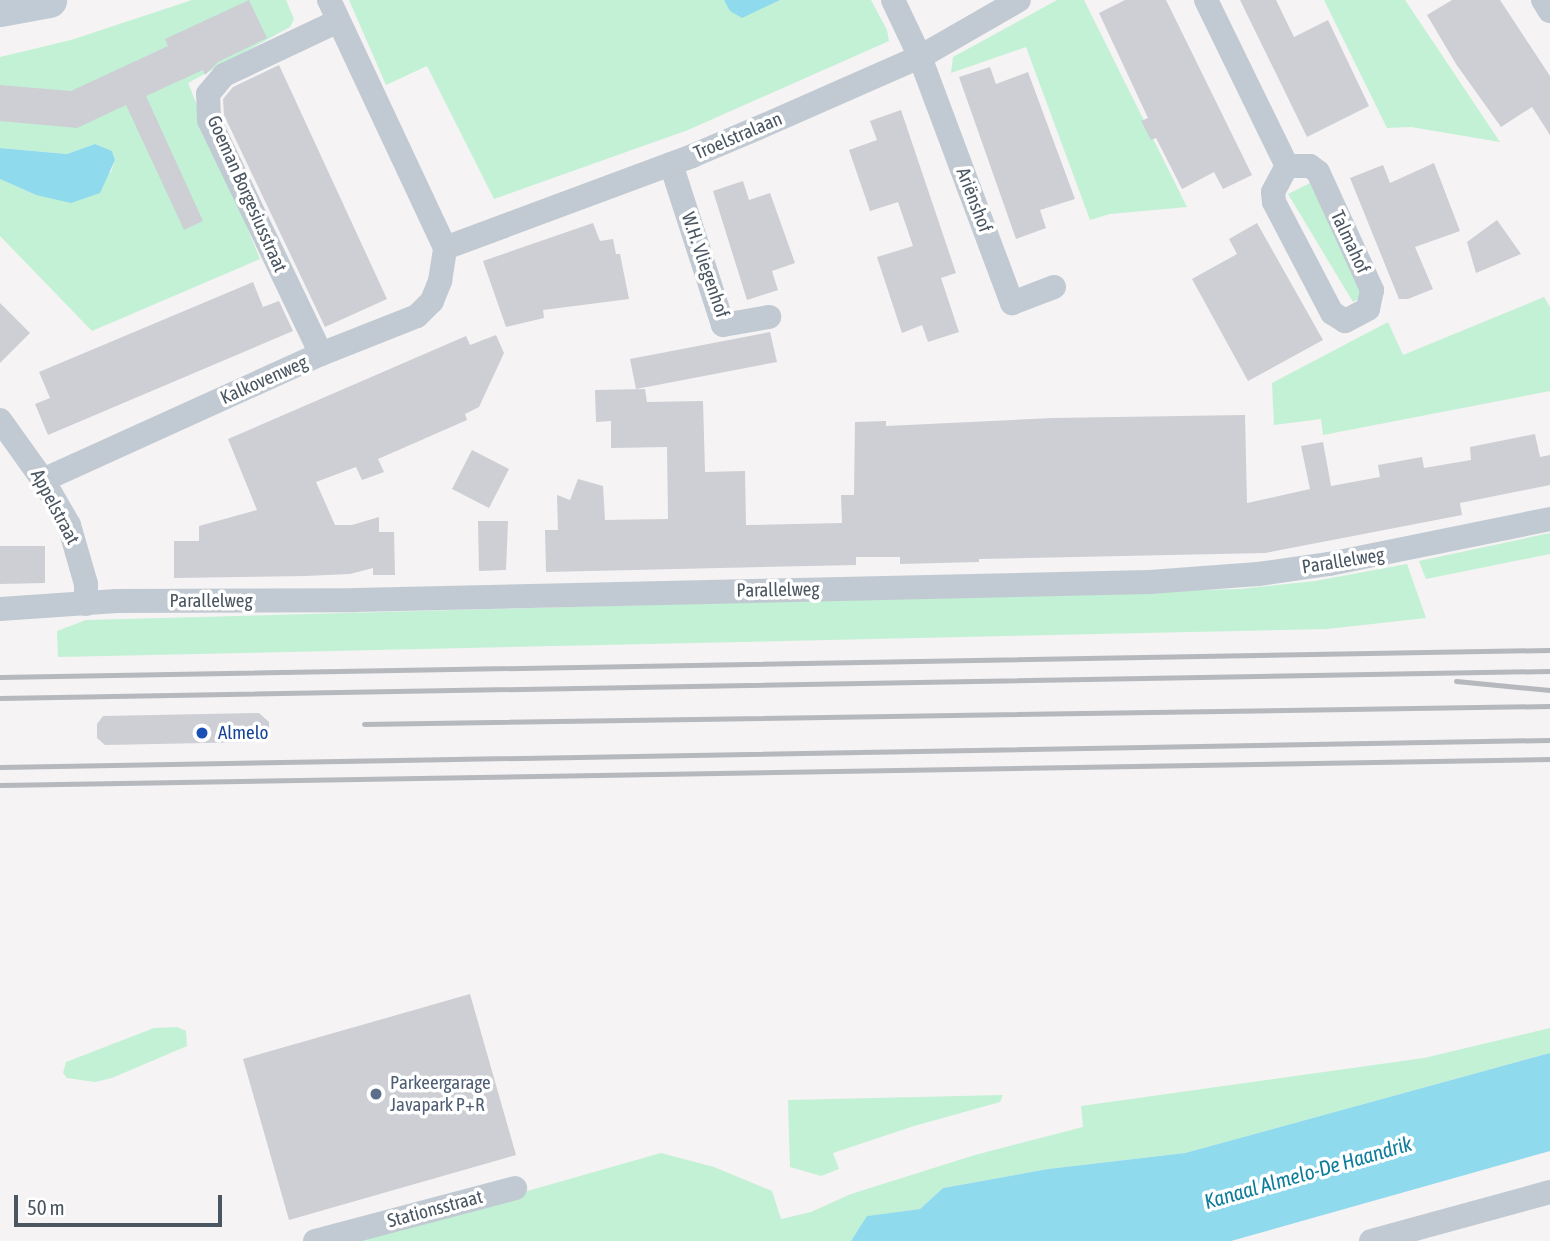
<!DOCTYPE html>
<meta charset="utf-8">
<style>
body{margin:0}
#map{position:relative;width:1550px;height:1241px;overflow:hidden;background:#f5f3f3;font-family:"Asap Condensed",sans-serif}
div>[style]{position:absolute}
.green>*{inset:0;background:#c3f1d5}
.water>*{inset:0;background:#90daee}
.building>*{inset:0;background:#cdcfd5}
.street>*{height:24px;margin:-12px;padding:0 12px;transform-origin:12px;border-radius:12px;background:#c1cad2}
.secondary>*{height:35px;margin:-17.5px;padding:0 17.5px;transform-origin:17.5px;border-radius:17.5px;background:#c1cbd6}
.rail>*{height:5px;margin:-2.5px;padding:0 2.5px;transform-origin:2.5px;border-radius:2.5px;background:#b5b8bd}
.dots>*{width:19px;height:19px;translate:-50% -50%;box-sizing:border-box;border:4px solid #fff;border-radius:50%}
span{translate:-50% -50%;white-space:nowrap;text-align:center;line-height:1.15;-webkit-text-stroke:7px #fff;paint-order:stroke}
.street-label{font-size:19px;color:#4a5661}
.transit-label{font-size:19px;color:#164399}
.left{translate:0 -50%;text-align:left}
.service-label{font-size:19px;color:#4e5e75}
.water-label{font-size:21px;color:#0c7c9b;font-style:italic}
.scale{position:absolute;left:14px;top:1195px;width:208px;height:32px;box-sizing:border-box;border:4px solid #4a5661;border-top:0;padding-left:9px;font-size:21px;line-height:24px;white-space:nowrap;color:#4a5661;-webkit-text-stroke:5px #fff;paint-order:stroke}
</style>
<div id="map">
<div class="green">
<div style="clip-path:polygon(192px 0,286px 0,294px 19px,290px 27px,188px 83px,260px 259px,92px 331px,0 236px,0 179px,36px 195px,111px 172px,115px 160px,112px 151px,95px 144px,67px 154px,0 148px,0 57px,71px 40px)"></div>
<div style="clip-path:polygon(349px 0,871px 0,887px 30px,889px 41px,688px 130px,494px 199px,427px 66px,386px 85px)"></div>
<div style="clip-path:polygon(1057px 0,1084px 0,1187px 207px,1110px 214px,1090px 220px,1026px 47px,951px 73px,953px 57px)"></div>
<div style="clip-path:polygon(1324px 0,1405px 0,1500px 142px,1411px 127px,1387px 128px)"></div>
<div style="clip-path:polygon(1310px 183px,1363px 297px,1353px 302px,1288px 194px)"></div>
<div style="clip-path:polygon(1544px 297px,1550px 307px,1550px 391px,1323px 435px,1321px 419px,1274px 425px,1272px 383px,1388px 322px,1403px 355px)"></div>
<div style="clip-path:polygon(1550px 533px,1550px 554px,1426px 579px,1419px 561px)"></div>
<div style="clip-path:polygon(1407px 564px,1426px 618px,1327px 629px,58px 657px,57px 631px,86px 620px,1240px 589px,1315px 581px)"></div>
<div style="clip-path:polygon(177px 1027px,186px 1031px,187px 1046px,112px 1078px,95px 1082px,67px 1078px,63px 1073px,66px 1062px,154px 1028px)"></div>
<div style="clip-path:polygon(1550px 1028px,1550px 1053px,1185px 1153px,1048px 1169px,943px 1188px,920px 1209px,868px 1216px,851px 1241px,352px 1241px,661px 1153px,714px 1167px,772px 1191px,781px 1219px,811px 1212px,851px 1194px,975px 1155px,1083px 1127px,1081px 1106px,1424px 1058px)"></div>
<div style="clip-path:polygon(1003px 1095px,1000px 1102px,914px 1126px,833px 1153px,839px 1169px,821px 1176px,790px 1167px,788px 1100px)"></div>
</div>
<div class="water">
<div style="clip-path:polygon(724px 0,780px 0,742px 18px,730px 11px)"></div>
<div style="clip-path:polygon(95px 144px,112px 151px,115px 160px,100px 193px,71px 203px,36px 195px,0 179px,0 148px,67px 154px)"></div>
<div style="clip-path:polygon(1550px 1053px,1550px 1151px,1231px 1241px,851px 1241px,867px 1216px,920px 1209px,943px 1188px,1048px 1169px,1185px 1153px)"></div>
</div>
<div class="building">
<div style="clip-path:polygon(249px 0,267px 38px,218px 62px,205px 75px,203px 70px,146px 96px,203px 221px,184px 230px,126px 105px,77px 128px,0 121px,0 85px,71px 91px,168px 46px,165px 39px)"></div>
<div style="clip-path:polygon(1125px 0,1166px 0,1252px 175px,1223px 189px,1214px 172px,1182px 189px,1156px 138px,1151px 140px,1141px 121px,1148px 118px,1099px 13px)"></div>
<div style="clip-path:polygon(1240px 0,1276px 0,1294px 37px,1328px 20px,1369px 106px,1307px 137px)"></div>
<div style="clip-path:polygon(1452px 0,1500px 0,1550px 76px,1550px 135px,1532px 107px,1501px 127px,1456px 64px,1427px 15px)"></div>
<div style="clip-path:polygon(279px 65px,387px 299px,325px 327px,224px 115px,223px 99px,233px 87px)"></div>
<div style="clip-path:polygon(990px 67px,996px 84px,1028px 72px,1075px 199px,1040px 210px,1046px 228px,1016px 239px,959px 77px)"></div>
<div style="clip-path:polygon(901px 110px,956px 273px,941px 278px,959px 332px,928px 342px,922px 325px,902px 333px,877px 257px,913px 246px,898px 202px,870px 211px,849px 150px,877px 140px,870px 121px)"></div>
<div style="clip-path:polygon(1434px 163px,1460px 231px,1415px 247px,1433px 289px,1408px 299px,1399px 299px,1350px 178px,1383px 165px,1390px 183px)"></div>
<div style="clip-path:polygon(743px 181px,749px 200px,770px 193px,795px 263px,772px 271px,778px 290px,747px 300px,713px 191px)"></div>
<div style="clip-path:polygon(1497px 220px,1521px 254px,1476px 273px,1467px 242px)"></div>
<div style="clip-path:polygon(593px 223px,600px 241px,613px 239px,616px 254px,620px 254px,629px 299px,543px 310px,544px 318px,506px 327px,483px 261px)"></div>
<div style="clip-path:polygon(1257px 223px,1323px 340px,1248px 381px,1192px 279px,1237px 254px,1229px 239px)"></div>
<div style="clip-path:polygon(253px 282px,263px 307px,279px 301px,293px 331px,48px 435px,35px 404px,50px 398px,39px 372px)"></div>
<div style="clip-path:polygon(0 303px,30px 333px,0 363px)"></div>
<div style="clip-path:polygon(770px 332px,777px 362px,636px 389px,630px 359px)"></div>
<div style="clip-path:polygon(496px 335px,504px 353px,479px 407px,465px 414px,467px 420px,378px 459px,384px 472px,362px 480px,356px 467px,316px 482px,335px 525px,352px 525px,379px 517px,379px 532px,394px 532px,395px 575px,373px 575px,373px 568px,350px 574px,305px 576px,174px 578px,174px 541px,199px 541px,199px 526px,257px 510px,228px 439px,466px 336px,470px 345px)"></div>
<div style="clip-path:polygon(645px 389px,647px 402px,703px 401px,705px 472px,745px 471px,746px 525px,842px 523px,841px 495px,854px 495px,855px 422px,886px 421px,886px 426px,1052px 418px,1245px 415px,1247px 503px,1310px 489px,1301px 446px,1323px 442px,1331px 486px,1380px 477px,1378px 465px,1422px 457px,1424px 468px,1471px 460px,1470px 447px,1535px 434px,1540px 457px,1550px 455px,1550px 485px,1460px 503px,1462px 515px,1265px 553px,979px 559px,979px 562px,900px 564px,900px 557px,856px 557px,856px 565px,546px 572px,545px 530px,558px 530px,557px 495px,570px 500px,578px 479px,603px 486px,605px 520px,668px 519px,667px 447px,611px 448px,611px 421px,596px 422px,595px 390px)"></div>
<div style="clip-path:polygon(472px 450px,509px 469px,489px 508px,452px 489px)"></div>
<div style="clip-path:polygon(478px 521px,508px 521px,506px 570px,479px 571px)"></div>
<div style="clip-path:polygon(0 546px,45px 546px,45px 583px,0 584px)"></div>
<div style="clip-path:polygon(259px 713px,269px 722px,269px 733px,260px 742px,105px 745px,97px 738px,97px 724px,103px 716px)"></div>
<div style="clip-path:polygon(470px 994px,516px 1155px,289px 1220px,243px 1059px)"></div>
</div>
<div class="street">
<div style="left:329px;top:0;width:274px;rotate:64.9deg"></div>
<div style="left:893px;top:0;width:63px;rotate:64.7deg"></div>
<div style="left:920px;top:57px;width:263px;rotate:69.5deg"></div>
<div style="left:1012px;top:303px;width:45px;rotate:-20.9deg"></div>
<div style="left:1206px;top:0;width:185px;rotate:64deg"></div>
<div style="left:1543px;top:0;width:13px;rotate:58deg"></div>
<div style="left:671px;top:164px;width:169px;rotate:72.1deg"></div>
<div style="left:723px;top:325px;width:47px;rotate:-9.9deg"></div>
<div style="left:1287px;top:166px;width:23px"></div>
<div style="left:1310px;top:166px;width:10px;rotate:37deg"></div>
<div style="left:1318px;top:172px;width:130px;rotate:65.4deg"></div>
<div style="left:1372px;top:290px;width:19px;rotate:102deg"></div>
<div style="left:1368px;top:309px;width:26px;rotate:152deg"></div>
<div style="left:1345px;top:321px;width:15px;rotate:-148deg"></div>
<div style="left:1332px;top:313px;width:125px;rotate:-117.6deg"></div>
<div style="left:1274px;top:202px;width:10px;rotate:-96deg"></div>
<div style="left:1273px;top:192px;width:30px;rotate:-62deg"></div>
<div style="left:445px;top:248px;width:264px;rotate:-20.4deg"></div>
<div style="left:692px;top:156px;width:72px;rotate:-23deg"></div>
<div style="left:758px;top:128px;width:177px;rotate:-23.7deg"></div>
<div style="left:920px;top:57px;width:114px;rotate:-29.9deg"></div>
<div style="left:321px;top:354px;width:259px;rotate:-115.6deg"></div>
<div style="left:209px;top:120px;width:26px;rotate:-92deg"></div>
<div style="left:208px;top:94px;width:25px;rotate:-50deg"></div>
<div style="left:224px;top:75px;width:126px;rotate:-25.3deg"></div>
<div style="left:0;top:420px;width:74px;rotate:54.4deg"></div>
<div style="left:43px;top:480px;width:52px;rotate:60deg"></div>
<div style="left:69px;top:525px;width:61px;rotate:73.9deg"></div>
<div style="left:86px;top:584px;width:20px;rotate:90deg"></div>
<div style="left:43px;top:480px;width:305px;rotate:-24.4deg"></div>
<div style="left:321px;top:354px;width:103px;rotate:-21.6deg"></div>
<div style="left:417px;top:316px;width:21px;rotate:-45deg"></div>
<div style="left:432px;top:301px;width:22px;rotate:-68deg"></div>
<div style="left:440px;top:281px;width:33px;rotate:-81deg"></div>
<div style="left:0;top:609px;width:117px;rotate:-3.9deg"></div>
<div style="left:117px;top:601px;width:238px;rotate:-0.2deg"></div>
<div style="left:355px;top:600px;width:795px;rotate:-1.3deg"></div>
<div style="left:1150px;top:582px;width:108px;rotate:-4.2deg"></div>
<div style="left:1258px;top:574px;width:72px;rotate:-8deg"></div>
<div style="left:1329px;top:564px;width:226px;rotate:-11.5deg"></div>
<div style="left:315px;top:1241px;width:207px;rotate:-14.8deg"></div>
<div style="left:1371px;top:1241px;width:186px;rotate:-15.3deg"></div>
</div>
<div class="secondary">
<div style="left:0;top:9px;width:50px;rotate:-10.4deg"></div>
</div>
<div class="rail">
<div style="left:0;top:677px;width:1550px;rotate:-1deg"></div>
<div style="left:1456px;top:681px;width:94px;rotate:5.5deg"></div>
<div style="left:0;top:698px;width:1550px;rotate:-1deg"></div>
<div style="left:364px;top:724px;width:1186px;rotate:-0.87deg"></div>
<div style="left:0;top:767px;width:1550px;rotate:-1deg"></div>
<div style="left:0;top:785px;width:1550px;rotate:-0.96deg"></div>
</div>
<div class="dots">
<div style="left:202px;top:733px;background:#1a4fb4"></div>
<div style="left:376px;top:1094px;background:#5c6f8a"></div>
</div>
<div class="street-label">
<span style="left:738px;top:136px;rotate:-23deg">Troelstralaan</span>
<span style="left:247px;top:194px;rotate:66deg">Goeman Borgesiusstraat</span>
<span style="left:974px;top:200px;rotate:69deg">Ariënshof</span>
<span style="left:1350px;top:242px;rotate:65deg">Talmahof</span>
<span style="left:705px;top:265px;rotate:71deg">W.H. Vliegenhof</span>
<span style="left:264px;top:380px;rotate:-24deg">Kalkovenweg</span>
<span style="left:55px;top:507px;rotate:62deg">Appelstraat</span>
<span style="left:1343px;top:561px;rotate:-9deg">Parallelweg</span>
<span style="left:778px;top:590px;rotate:-1deg">Parallelweg</span>
<span style="left:211px;top:601px">Parallelweg</span>
<span style="left:435px;top:1209px;rotate:-15deg">Stationsstraat</span>
</div>
<div class="transit-label">
<span class="left" style="left:218px;top:733px">Almelo</span>
</div>
<div class="service-label">
<span class="left" style="left:390px;top:1094px">Parkeergarage<br>Javapark P+R</span>
</div>
<div class="water-label">
<span style="left:1308px;top:1172px;rotate:-16deg">Kanaal Almelo-De Haandrik</span>
</div>
<div class="scale">50 m</div>
</div>
